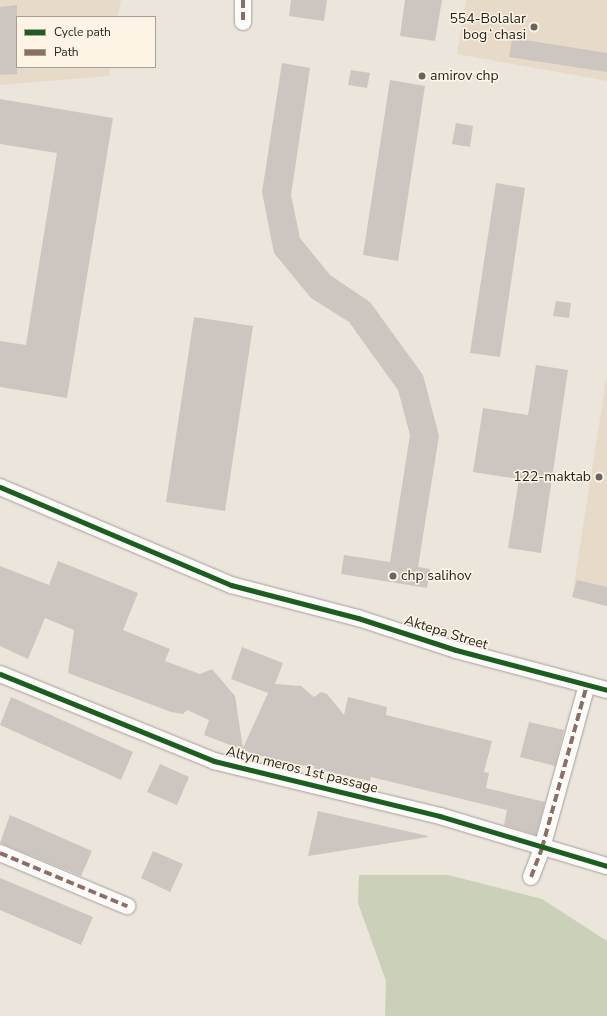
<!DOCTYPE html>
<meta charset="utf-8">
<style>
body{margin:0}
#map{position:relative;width:607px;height:1016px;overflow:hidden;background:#ece5db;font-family:"Nunito Sans",sans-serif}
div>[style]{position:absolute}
.built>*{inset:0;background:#e7dac9}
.green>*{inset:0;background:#cad1b8}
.building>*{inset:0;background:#cdc6c0}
.roads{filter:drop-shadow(0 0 1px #a49f98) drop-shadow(0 0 1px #a49f98)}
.minor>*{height:16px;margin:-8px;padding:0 8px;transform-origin:8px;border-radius:8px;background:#fcfbfa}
.quiet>*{height:4px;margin-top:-2px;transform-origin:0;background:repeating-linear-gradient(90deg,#8d6e63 0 8px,transparent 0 12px)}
.cycleway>*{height:5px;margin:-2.5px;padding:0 2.5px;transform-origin:2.5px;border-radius:2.5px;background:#1b5e20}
.dots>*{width:11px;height:11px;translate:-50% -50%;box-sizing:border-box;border:2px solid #fdf4e6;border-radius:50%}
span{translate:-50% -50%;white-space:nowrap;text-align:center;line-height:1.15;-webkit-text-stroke:3px #fdf4e6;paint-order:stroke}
.poi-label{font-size:14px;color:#231f19}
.right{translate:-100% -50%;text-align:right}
.left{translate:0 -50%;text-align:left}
.street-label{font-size:14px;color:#231f19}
.legend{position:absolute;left:16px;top:16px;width:140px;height:52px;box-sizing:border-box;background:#fdf4e6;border:1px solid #a69f94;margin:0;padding:5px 7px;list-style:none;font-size:12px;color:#231f19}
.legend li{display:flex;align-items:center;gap:8px;height:20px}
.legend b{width:20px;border:1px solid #a69f94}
</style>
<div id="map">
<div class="built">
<div style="clip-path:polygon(0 0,121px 0,118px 17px,17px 17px,17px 67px,110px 67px,109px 76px,0 85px)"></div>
<div style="clip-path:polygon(466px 0,607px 0,607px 81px,457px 54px)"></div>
<div style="clip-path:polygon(607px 374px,607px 606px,572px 597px)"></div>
</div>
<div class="green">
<div style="clip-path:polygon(359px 875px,448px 875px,542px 899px,607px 941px,607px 1016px,385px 1016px,386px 981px,358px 903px)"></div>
</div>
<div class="building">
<div style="clip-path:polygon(291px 0,327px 0,324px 21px,289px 16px)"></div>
<div style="clip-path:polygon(405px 0,442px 0,435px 41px,400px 36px)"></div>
<div style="clip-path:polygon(17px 5px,17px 74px,0 75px,0 7px)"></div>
<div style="clip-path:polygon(512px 38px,607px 53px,607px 72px,509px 57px)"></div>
<div style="clip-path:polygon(282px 63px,310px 68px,291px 195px,300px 238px,330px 275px,370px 302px,423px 375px,439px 436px,418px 567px,430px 569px,427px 588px,341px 574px,344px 555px,390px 562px,410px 435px,398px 390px,349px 322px,311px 298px,274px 253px,262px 192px)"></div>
<div style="clip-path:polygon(351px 70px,370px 73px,367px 88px,348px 85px)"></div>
<div style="clip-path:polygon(390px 80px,425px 86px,398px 261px,363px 255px)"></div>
<div style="clip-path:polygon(0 99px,113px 118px,67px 398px,0 387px,0 341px,26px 345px,57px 153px,0 144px)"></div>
<div style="clip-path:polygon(456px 123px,473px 126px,470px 147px,452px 144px)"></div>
<div style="clip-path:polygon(496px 183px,525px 188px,500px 357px,470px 353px)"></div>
<div style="clip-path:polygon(556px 301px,571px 303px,569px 318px,553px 316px)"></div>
<div style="clip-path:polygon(194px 317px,253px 326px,225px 511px,166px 502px)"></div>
<div style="clip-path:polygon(536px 365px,568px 370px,541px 553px,508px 548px,519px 479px,473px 472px,483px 408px,528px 415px)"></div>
<div style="clip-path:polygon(58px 561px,138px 593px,123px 630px,170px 649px,165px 661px,200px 674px,212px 669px,235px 696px,243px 748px,268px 693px,231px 679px,242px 647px,283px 663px,275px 684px,301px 686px,314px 697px,321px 692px,327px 694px,344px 715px,348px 697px,387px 707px,386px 715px,492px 741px,484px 772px,489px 773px,486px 788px,545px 802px,536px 835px,504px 825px,507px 810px,371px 777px,370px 781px,256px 755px,204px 735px,209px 720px,187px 710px,183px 714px,171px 712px,68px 673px,74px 630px,45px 618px,28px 659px,0 646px,0 566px,49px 585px)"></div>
<div style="clip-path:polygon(577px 580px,607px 587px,607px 606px,572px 597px)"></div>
<div style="clip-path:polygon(11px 697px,133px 752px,121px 780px,0 725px)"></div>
<div style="clip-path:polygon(529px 722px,564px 730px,555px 766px,520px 757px)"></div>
<div style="clip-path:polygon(160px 764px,189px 777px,177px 805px,147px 792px)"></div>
<div style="clip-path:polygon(318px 811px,428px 836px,428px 837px,308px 856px)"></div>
<div style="clip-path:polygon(10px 815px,92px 851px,81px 876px,0 843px)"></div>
<div style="clip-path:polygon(153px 851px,183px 864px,170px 892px,141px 878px)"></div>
<div style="clip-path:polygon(0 878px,93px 917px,81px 945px,0 910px)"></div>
</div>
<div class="roads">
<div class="minor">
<div style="left:243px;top:0;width:22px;rotate:90deg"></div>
<div style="left:0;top:487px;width:251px;rotate:23deg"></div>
<div style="left:231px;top:585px;width:131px;rotate:14.6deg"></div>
<div style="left:358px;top:618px;width:103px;rotate:18.1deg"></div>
<div style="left:456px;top:650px;width:156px;rotate:14.8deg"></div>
<div style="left:0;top:674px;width:231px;rotate:22.1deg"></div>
<div style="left:214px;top:761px;width:233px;rotate:13.7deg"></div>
<div style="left:440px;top:816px;width:174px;rotate:16.7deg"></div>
<div style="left:0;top:853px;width:138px;rotate:22.7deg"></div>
<div style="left:531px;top:877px;width:31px;rotate:-69deg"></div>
<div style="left:542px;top:848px;width:169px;rotate:-74.6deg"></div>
</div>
</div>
<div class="quiet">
<div style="left:243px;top:0;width:22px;rotate:90deg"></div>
<div style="left:0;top:853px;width:138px;rotate:22.7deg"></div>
<div style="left:531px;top:877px;width:31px;rotate:-69deg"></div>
<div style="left:542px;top:848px;width:169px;rotate:-74.6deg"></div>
</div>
<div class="cycleway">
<div style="left:0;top:487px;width:251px;rotate:23deg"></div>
<div style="left:231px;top:585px;width:131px;rotate:14.6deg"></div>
<div style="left:358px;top:618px;width:103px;rotate:18.1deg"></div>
<div style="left:456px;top:650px;width:156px;rotate:14.8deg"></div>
<div style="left:0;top:674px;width:231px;rotate:22.1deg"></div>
<div style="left:214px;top:761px;width:233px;rotate:13.7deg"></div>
<div style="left:440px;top:816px;width:174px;rotate:16.7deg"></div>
</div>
<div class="dots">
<div style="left:534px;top:27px;background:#69645d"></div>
<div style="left:422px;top:76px;background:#69645d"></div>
<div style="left:599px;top:477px;background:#69645d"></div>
<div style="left:393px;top:576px;background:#69645d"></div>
</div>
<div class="poi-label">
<span class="right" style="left:526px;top:27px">554-Bolalar<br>bogʻchasi</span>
<span class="left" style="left:430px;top:76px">amirov chp</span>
<span class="right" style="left:591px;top:477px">122-maktab</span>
<span class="left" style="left:401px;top:576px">chp salihov</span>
</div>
<div class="street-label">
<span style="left:446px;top:633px;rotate:17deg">Aktepa Street</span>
<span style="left:302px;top:770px;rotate:14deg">Altyn meros 1st passage</span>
</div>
<ul class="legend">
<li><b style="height:5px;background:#1b5e20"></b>Cycle path</li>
<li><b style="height:5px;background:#8d6e63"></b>Path</li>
</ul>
</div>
